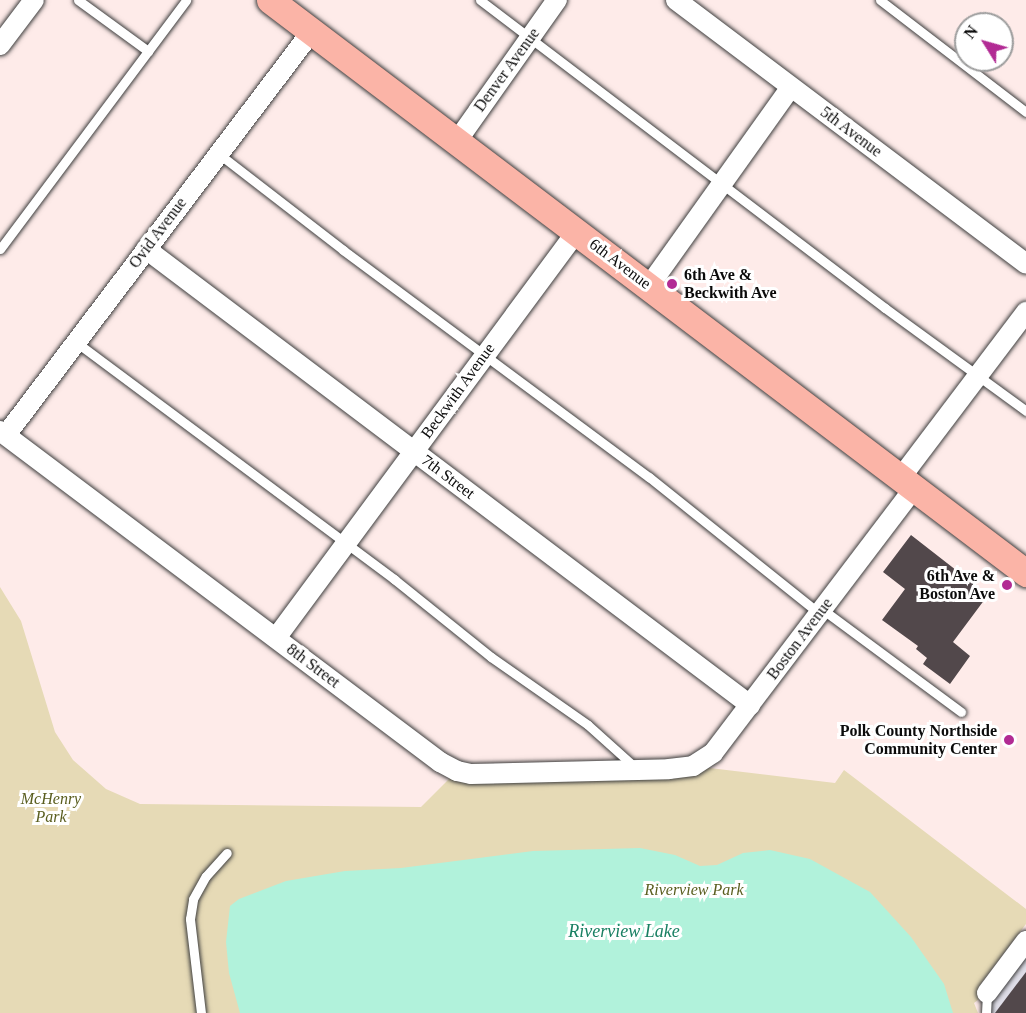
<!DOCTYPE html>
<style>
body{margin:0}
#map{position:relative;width:1026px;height:1013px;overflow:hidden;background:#feebe9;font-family:Georgia,serif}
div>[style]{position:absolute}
.industrial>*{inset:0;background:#e0dfe9}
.green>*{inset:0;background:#e6dab6}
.water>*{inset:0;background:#b1f2db}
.building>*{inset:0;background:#52484b}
.roads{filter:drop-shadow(0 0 2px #3e3e3e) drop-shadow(0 0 2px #3e3e3e)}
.lane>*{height:9px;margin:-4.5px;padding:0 4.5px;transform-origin:4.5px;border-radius:4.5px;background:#fff}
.street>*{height:20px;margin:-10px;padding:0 10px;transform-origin:10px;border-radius:10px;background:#fff}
.secondary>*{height:27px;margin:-13.5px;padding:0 13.5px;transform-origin:13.5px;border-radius:13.5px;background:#fbb4a7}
.dots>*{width:16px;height:16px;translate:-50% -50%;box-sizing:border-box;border:3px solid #fff;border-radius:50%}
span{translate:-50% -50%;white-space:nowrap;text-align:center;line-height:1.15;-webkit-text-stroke:6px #fff;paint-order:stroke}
.street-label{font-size:16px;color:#0b0b0b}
.poi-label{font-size:16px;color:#0b0b0b;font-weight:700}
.left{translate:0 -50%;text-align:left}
.right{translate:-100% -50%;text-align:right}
.park-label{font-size:16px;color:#5a5e1f;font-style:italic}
.water-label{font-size:18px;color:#1a8063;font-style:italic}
.north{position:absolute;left:954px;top:12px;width:60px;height:60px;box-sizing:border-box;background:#fff;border:2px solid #9d9d9d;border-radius:50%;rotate:307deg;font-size:16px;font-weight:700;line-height:24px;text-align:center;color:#0b0b0b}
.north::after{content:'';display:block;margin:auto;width:21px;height:27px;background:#b22b94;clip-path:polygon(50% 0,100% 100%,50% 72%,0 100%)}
</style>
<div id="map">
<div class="industrial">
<div style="clip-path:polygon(1026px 957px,1026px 1013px,983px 1013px)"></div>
</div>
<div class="green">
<div style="clip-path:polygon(0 587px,21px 621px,55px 732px,73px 760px,106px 789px,140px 804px,421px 807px,457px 771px,693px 766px,835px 783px,844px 770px,1026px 909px,1026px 924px,979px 986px,987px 993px,974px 1003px,978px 1013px,0 1013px)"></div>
</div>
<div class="water">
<div style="clip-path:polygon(640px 848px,675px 855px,700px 866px,717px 865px,743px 853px,770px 850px,810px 859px,870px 892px,911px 937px,944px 984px,953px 1013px,240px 1013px,229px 973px,226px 942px,230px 906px,239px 899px,286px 881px,345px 871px,401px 868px,533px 851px)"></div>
</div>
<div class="building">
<div style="clip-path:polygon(911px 535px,988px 595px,953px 642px,970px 656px,950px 684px,923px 664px,927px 658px,916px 649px,918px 646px,882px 620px,905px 589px,883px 572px)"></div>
<div style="clip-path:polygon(1026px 972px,1026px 1013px,995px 1013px)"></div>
</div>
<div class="roads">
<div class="lane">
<div style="left:78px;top:0;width:87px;rotate:36.1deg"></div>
<div style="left:480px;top:0;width:509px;rotate:37.25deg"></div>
<div style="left:885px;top:308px;width:175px;rotate:36.1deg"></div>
<div style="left:880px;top:0;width:184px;rotate:37.5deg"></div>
<div style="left:219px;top:154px;width:157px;rotate:37.7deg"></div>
<div style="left:343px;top:250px;width:381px;rotate:36.6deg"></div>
<div style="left:649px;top:477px;width:218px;rotate:38.7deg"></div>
<div style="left:0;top:249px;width:311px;rotate:-53.2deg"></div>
<div style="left:76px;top:342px;width:397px;rotate:36.7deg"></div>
<div style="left:394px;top:579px;width:124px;rotate:38.8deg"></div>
<div style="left:491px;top:657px;width:118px;rotate:35deg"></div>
<div style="left:588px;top:725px;width:64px;rotate:41.9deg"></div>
<div style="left:822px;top:609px;width:173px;rotate:36.5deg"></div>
<div style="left:201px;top:1013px;width:95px;rotate:-96.7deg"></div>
<div style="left:190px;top:919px;width:20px;rotate:-81deg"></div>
<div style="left:193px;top:899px;width:26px;rotate:-61deg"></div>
<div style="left:206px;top:876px;width:31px;rotate:-48deg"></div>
<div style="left:986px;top:1013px;width:20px;rotate:-87deg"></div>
</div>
<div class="street">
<div style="left:676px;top:0;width:438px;rotate:37deg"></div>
<div style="left:0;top:45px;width:56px;rotate:-52.9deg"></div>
<div style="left:457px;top:141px;width:173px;rotate:-54.7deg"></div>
<div style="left:146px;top:249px;width:757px;rotate:37.05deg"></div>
<div style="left:649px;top:286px;width:244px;rotate:-54.5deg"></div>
<div style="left:0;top:431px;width:551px;rotate:36.95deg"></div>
<div style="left:440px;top:762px;width:19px;rotate:28deg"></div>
<div style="left:457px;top:771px;width:14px;rotate:12deg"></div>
<div style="left:471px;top:774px;width:198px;rotate:-1.4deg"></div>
<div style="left:669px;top:769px;width:24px;rotate:-7deg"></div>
<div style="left:693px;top:766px;width:24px;rotate:-33deg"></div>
<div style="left:713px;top:753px;width:334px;rotate:-52.8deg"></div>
<div style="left:6px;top:435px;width:507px;rotate:-52.86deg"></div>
<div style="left:902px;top:476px;width:206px;rotate:-52.9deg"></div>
<div style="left:276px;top:638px;width:506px;rotate:-53.51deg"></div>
<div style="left:987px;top:993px;width:65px;rotate:-53.1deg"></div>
</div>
<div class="secondary">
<div style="left:270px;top:0;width:949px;rotate:37.16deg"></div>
</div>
</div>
<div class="dots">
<div style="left:672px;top:284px;background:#b22b94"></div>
<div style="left:1007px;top:585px;background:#b22b94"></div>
<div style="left:1009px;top:740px;background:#b22b94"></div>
</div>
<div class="street-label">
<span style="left:507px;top:70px;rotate:-54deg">Denver Avenue</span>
<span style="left:851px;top:132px;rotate:37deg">5th Avenue</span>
<span style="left:158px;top:233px;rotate:-53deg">Ovid Avenue</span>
<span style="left:620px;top:264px;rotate:37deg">6th Avenue</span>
<span style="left:458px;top:391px;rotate:-54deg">Beckwith Avenue</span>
<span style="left:448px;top:477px;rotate:37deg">7th Street</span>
<span style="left:800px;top:639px;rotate:-53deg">Boston Avenue</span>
<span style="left:313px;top:666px;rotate:37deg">8th Street</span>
</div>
<div class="poi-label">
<span class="left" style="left:684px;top:284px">6th Ave &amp;<br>Beckwith Ave</span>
<span class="right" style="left:995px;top:585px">6th Ave &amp;<br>Boston Ave</span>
<span class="right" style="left:997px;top:740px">Polk County Northside<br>Community Center</span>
</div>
<div class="park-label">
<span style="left:51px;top:808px">McHenry<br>Park</span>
<span style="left:694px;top:890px">Riverview Park</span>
</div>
<div class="water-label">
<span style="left:624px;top:931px">Riverview Lake</span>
</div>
<div class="north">N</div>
</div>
